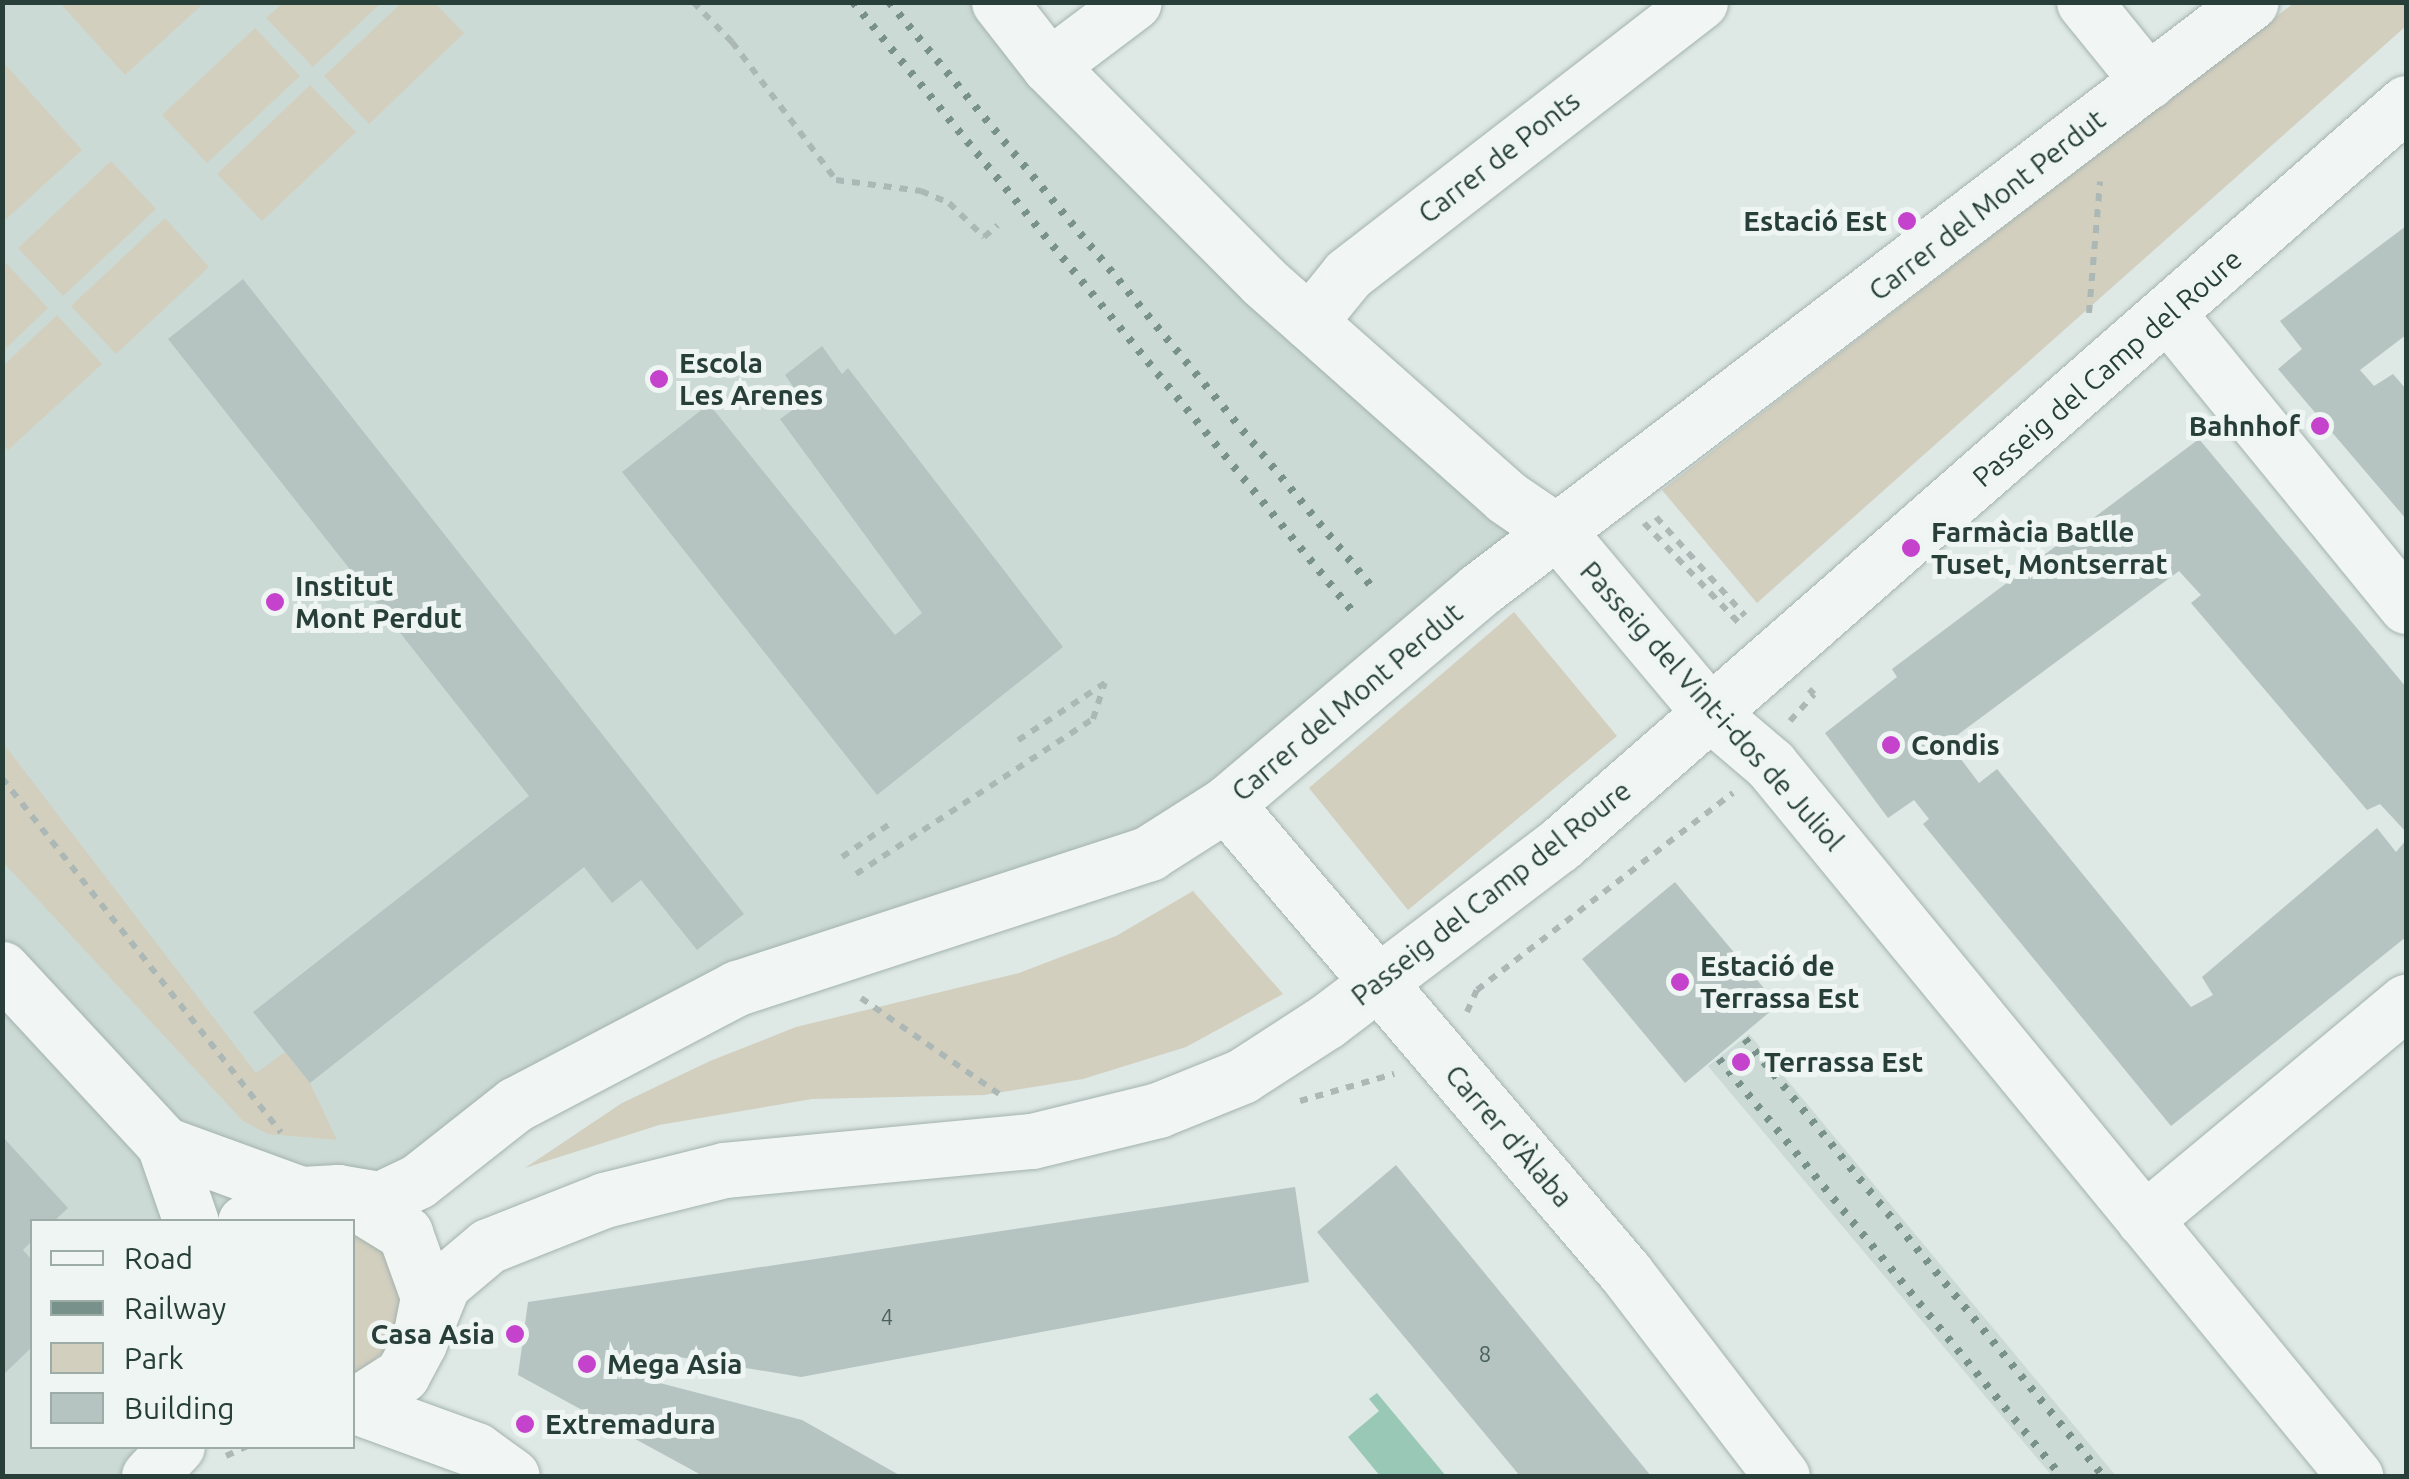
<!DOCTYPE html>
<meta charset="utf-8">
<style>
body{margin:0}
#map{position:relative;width:2409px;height:1479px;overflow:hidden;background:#dee8e5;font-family:Ubuntu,sans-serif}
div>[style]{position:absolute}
.built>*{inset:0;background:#ccdad5}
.green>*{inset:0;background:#d2cfbf}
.water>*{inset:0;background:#99c8b6}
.building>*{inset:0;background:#b5c4c0}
.path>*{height:6px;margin-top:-3px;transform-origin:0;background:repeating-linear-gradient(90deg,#acb8b5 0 8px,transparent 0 16px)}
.roads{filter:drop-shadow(0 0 2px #a3b2ae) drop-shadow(0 0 2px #a3b2ae)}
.minor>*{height:55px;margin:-27.5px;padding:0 27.5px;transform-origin:27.5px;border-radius:27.5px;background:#f1f6f5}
.rail>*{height:8px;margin-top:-4px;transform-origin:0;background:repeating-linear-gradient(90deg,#78918a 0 5px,transparent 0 15px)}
.dots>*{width:28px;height:28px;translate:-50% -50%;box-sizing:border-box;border:5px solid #eef5f3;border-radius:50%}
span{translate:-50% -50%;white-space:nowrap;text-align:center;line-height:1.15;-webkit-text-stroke:10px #eef5f3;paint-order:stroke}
.number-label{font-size:22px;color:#4a605a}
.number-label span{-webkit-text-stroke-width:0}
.street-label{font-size:28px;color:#273f38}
.poi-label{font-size:28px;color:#273f38;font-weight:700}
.right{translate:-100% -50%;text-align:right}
.left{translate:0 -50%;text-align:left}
.frame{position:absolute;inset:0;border:5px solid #273f38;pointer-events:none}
.legend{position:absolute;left:30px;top:1219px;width:325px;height:230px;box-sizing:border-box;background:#eef5f3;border:2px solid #9eaca8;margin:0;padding:12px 18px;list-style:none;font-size:30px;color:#273f38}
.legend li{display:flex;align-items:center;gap:20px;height:50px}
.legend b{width:50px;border:2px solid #9eaca8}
</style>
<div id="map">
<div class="built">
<div style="clip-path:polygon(3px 3px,1003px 3px,1529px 526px,1203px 812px,860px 951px,421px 1180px,241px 1221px,32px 1222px,32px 1446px,171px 1447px,147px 1476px,3px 1476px)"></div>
<div style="clip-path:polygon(1749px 1034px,2116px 1476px,2052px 1476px,1708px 1066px)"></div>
</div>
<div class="green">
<div style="clip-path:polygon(60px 3px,204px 3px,125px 75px)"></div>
<div style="clip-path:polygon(283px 3px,283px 2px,381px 3px,313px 67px,266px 18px)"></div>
<div style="clip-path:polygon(401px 3px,435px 3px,464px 33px,369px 124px,324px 76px)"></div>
<div style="clip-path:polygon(2294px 3px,2406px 3px,2406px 26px,1757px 603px,1662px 490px)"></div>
<div style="clip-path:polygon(255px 28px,300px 76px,207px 163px,162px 115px)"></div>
<div style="clip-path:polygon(3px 62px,82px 150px,3px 222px,2px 222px)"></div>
<div style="clip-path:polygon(310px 85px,356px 132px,262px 221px,217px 174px)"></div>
<div style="clip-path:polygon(111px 161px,156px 209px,63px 296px,18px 248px)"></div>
<div style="clip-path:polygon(165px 218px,209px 267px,116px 354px,71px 306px)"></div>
<div style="clip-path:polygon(3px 260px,48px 308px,3px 351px,2px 261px)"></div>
<div style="clip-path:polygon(57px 315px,102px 364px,8px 450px,3px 444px,3px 366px)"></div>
<div style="clip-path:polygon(1514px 612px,1617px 736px,1408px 910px,1309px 788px)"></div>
<div style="clip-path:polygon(3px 743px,256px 1073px,285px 1052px,310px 1083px,337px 1140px,268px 1134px,243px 1121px,3px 862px)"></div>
<div style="clip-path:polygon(1193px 891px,1283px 994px,1186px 1047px,1083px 1079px,984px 1095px,812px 1099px,659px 1125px,525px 1168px,622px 1103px,710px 1061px,796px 1027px,1019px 973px,1116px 936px)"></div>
<div style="clip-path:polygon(352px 1222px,391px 1258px,402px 1305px,385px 1351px,352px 1378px)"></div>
</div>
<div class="water">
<div style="clip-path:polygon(1377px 1393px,1446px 1476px,1380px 1476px,1348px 1437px,1379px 1411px,1369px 1399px)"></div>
</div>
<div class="building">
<div style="clip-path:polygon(2406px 226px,2406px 335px,2360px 370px,2374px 386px,2393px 374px,2406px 389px,2406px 519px,2278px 369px,2302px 349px,2280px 321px)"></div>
<div style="clip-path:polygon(243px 279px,744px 914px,697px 950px,641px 880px,612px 903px,584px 867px,310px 1083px,253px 1012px,529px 796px,168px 339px)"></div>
<div style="clip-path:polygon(822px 346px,842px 374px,848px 368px,1063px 647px,877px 795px,622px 472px,709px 404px,895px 635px,922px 613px,780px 419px,804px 402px,785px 375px)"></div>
<div style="clip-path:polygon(2199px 439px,2406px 687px,2406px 832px,2380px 804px,2367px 810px,2191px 603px,2201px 595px,2179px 571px,1948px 742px,1979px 783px,1997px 769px,2191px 1007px,2213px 995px,2202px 977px,2377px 828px,2396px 852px,2406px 840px,2406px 937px,2171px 1126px,1923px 824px,1929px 819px,1914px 800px,1888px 818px,1825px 733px,1897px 677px,1892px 669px)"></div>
<div style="clip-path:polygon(1675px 882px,1778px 1005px,1685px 1083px,1582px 959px)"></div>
<div style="clip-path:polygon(2px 1136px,68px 1208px,53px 1222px,32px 1222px,32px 1241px,23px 1250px,32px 1260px,32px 1347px,2px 1376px)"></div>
<div style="clip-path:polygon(1396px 1165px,1651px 1476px,1520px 1476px,1317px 1232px)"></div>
<div style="clip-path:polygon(1295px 1187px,1309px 1282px,801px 1377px,655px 1353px,652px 1381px,802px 1420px,901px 1476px,703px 1476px,518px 1375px,528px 1302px)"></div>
</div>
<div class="path">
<div style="left:693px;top:2px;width:56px;rotate:45.7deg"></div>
<div style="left:732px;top:42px;width:173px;rotate:53deg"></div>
<div style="left:836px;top:180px;width:86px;rotate:7.4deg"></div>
<div style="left:921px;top:191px;width:30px;rotate:23deg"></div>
<div style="left:949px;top:203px;width:49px;rotate:44.2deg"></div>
<div style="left:984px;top:237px;width:18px;rotate:-41deg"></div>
<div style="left:2089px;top:313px;width:132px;rotate:-85.2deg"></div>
<div style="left:1656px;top:517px;width:133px;rotate:48deg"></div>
<div style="left:1644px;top:523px;width:138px;rotate:46.5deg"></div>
<div style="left:1790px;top:721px;width:36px;rotate:-48deg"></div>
<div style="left:1814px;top:694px;width:7px;rotate:-135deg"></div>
<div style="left:2px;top:778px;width:451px;rotate:51.8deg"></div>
<div style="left:842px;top:857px;width:63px;rotate:-34.7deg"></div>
<div style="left:856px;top:874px;width:283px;rotate:-33.2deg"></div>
<div style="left:1093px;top:719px;width:38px;rotate:-72deg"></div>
<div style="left:1105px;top:683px;width:109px;rotate:146.6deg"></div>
<div style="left:861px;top:998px;width:168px;rotate:34.8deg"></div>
<div style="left:1467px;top:1012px;width:24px;rotate:-66deg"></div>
<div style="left:1477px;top:990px;width:323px;rotate:-37.6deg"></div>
<div style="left:1300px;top:1101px;width:98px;rotate:-16deg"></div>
<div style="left:226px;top:1456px;width:23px;rotate:-25deg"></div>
</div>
<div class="roads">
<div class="minor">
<div style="left:999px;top:2px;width:81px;rotate:52deg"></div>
<div style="left:1049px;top:66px;width:303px;rotate:45.1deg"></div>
<div style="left:1263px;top:281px;width:325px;rotate:41.6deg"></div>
<div style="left:1506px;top:497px;width:64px;rotate:34.2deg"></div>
<div style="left:1559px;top:533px;width:235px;rotate:50deg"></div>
<div style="left:1710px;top:713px;width:79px;rotate:40.4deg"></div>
<div style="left:1770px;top:764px;width:922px;rotate:50.59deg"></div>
<div style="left:2084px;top:2px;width:102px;rotate:51deg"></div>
<div style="left:1049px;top:66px;width:106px;rotate:-37deg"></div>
<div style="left:2168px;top:314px;width:377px;rotate:50.8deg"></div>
<div style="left:1309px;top:322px;width:62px;rotate:-50.9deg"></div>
<div style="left:1348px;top:274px;width:445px;rotate:-37.7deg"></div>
<div style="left:1226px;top:804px;width:616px;rotate:49.54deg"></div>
<div style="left:1626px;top:1273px;width:256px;rotate:52.5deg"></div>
<div style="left:2px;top:969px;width:238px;rotate:47.2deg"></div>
<div style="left:164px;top:1144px;width:83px;rotate:70.9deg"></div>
<div style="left:164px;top:1144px;width:146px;rotate:20.1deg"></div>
<div style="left:338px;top:1192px;width:43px;rotate:9.5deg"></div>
<div style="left:380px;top:1199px;width:42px;rotate:-25.3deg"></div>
<div style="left:418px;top:1181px;width:125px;rotate:-38.2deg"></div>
<div style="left:516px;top:1104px;width:250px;rotate:-27.7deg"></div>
<div style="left:737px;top:988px;width:434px;rotate:-18.1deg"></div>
<div style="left:1149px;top:853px;width:91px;rotate:-32.5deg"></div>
<div style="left:1226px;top:804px;width:331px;rotate:-40.2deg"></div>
<div style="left:1479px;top:590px;width:970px;rotate:-37.3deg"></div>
<div style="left:2144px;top:1220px;width:341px;rotate:-39.8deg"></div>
<div style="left:245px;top:1222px;width:63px;rotate:-26.6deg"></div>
<div style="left:301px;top:1194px;width:37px;rotate:-3deg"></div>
<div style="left:338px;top:1192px;width:79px;rotate:31.5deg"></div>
<div style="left:405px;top:1233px;width:68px;rotate:70.2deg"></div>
<div style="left:428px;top:1297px;width:47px;rotate:101.1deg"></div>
<div style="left:419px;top:1343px;width:36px;rotate:118deg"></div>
<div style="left:402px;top:1375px;width:59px;rotate:147.4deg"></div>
<div style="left:419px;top:1343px;width:64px;rotate:-67.9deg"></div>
<div style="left:443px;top:1284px;width:59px;rotate:-40.2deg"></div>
<div style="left:488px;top:1246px;width:125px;rotate:-21.6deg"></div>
<div style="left:604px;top:1200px;width:124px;rotate:-14deg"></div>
<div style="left:724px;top:1170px;width:309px;rotate:-5.4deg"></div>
<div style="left:1032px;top:1141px;width:130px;rotate:-13.8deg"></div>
<div style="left:1158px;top:1110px;width:91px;rotate:-22deg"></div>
<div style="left:1242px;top:1076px;width:101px;rotate:-32.9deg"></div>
<div style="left:1327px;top:1021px;width:291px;rotate:-37.2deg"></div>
<div style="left:1559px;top:845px;width:1126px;rotate:-41.22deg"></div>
<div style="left:355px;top:1406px;width:129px;rotate:20deg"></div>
<div style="left:476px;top:1450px;width:44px;rotate:35.8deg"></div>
<div style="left:149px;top:1476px;width:41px;rotate:-47deg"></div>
</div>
</div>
<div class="rail">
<div style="left:853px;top:2px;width:789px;rotate:50.66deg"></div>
<div style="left:889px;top:2px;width:759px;rotate:50.46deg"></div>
<div style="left:1745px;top:1039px;width:565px;rotate:50.67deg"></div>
<div style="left:1719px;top:1059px;width:539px;rotate:50.64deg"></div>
</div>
<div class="dots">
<div style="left:1907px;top:221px;background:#c542cd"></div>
<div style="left:659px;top:379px;background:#c542cd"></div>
<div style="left:2320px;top:426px;background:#c542cd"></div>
<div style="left:1911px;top:548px;background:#c542cd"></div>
<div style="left:275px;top:602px;background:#c542cd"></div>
<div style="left:1891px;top:745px;background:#c542cd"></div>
<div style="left:1680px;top:982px;background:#c542cd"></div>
<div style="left:1741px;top:1062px;background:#c542cd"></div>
<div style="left:515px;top:1334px;background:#c542cd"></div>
<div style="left:587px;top:1364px;background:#c542cd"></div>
<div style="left:525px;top:1424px;background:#c542cd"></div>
</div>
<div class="number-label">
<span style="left:887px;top:1317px">4</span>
<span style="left:1485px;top:1354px">8</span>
</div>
<div class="street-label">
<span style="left:1499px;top:157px;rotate:-38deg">Carrer de Ponts</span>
<span style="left:1987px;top:205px;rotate:-38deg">Carrer del Mont Perdut</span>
<span style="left:2107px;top:368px;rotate:-41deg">Passeig del Camp del Roure</span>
<span style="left:1347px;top:702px;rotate:-40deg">Carrer del Mont Perdut</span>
<span style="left:1712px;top:706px;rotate:48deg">Passeig del Vint-i-dos de Juliol</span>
<span style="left:1491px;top:893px;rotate:-38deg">Passeig del Camp del Roure</span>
<span style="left:1509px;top:1136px;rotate:49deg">Carrer d'Àlaba</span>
</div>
<div class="poi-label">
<span class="right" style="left:1887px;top:221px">Estació Est</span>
<span class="left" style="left:679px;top:379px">Escola<br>Les Arenes</span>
<span class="right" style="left:2300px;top:426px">Bahnhof</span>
<span class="left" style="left:1931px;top:548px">Farmàcia Batlle<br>Tuset, Montserrat</span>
<span class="left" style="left:295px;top:602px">Institut<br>Mont Perdut</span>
<span class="left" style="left:1911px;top:745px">Condis</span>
<span class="left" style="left:1700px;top:982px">Estació de<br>Terrassa Est</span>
<span class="left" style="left:1764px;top:1062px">Terrassa Est</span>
<span class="right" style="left:495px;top:1334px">Casa Asia</span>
<span class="left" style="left:607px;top:1364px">Mega Asia</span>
<span class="left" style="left:545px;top:1424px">Extremadura</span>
</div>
<div class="frame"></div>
<ul class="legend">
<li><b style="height:12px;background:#f1f6f5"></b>Road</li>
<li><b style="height:12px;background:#78918a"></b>Railway</li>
<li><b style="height:28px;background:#d2cfbf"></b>Park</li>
<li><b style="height:28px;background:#b5c4c0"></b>Building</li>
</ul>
</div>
